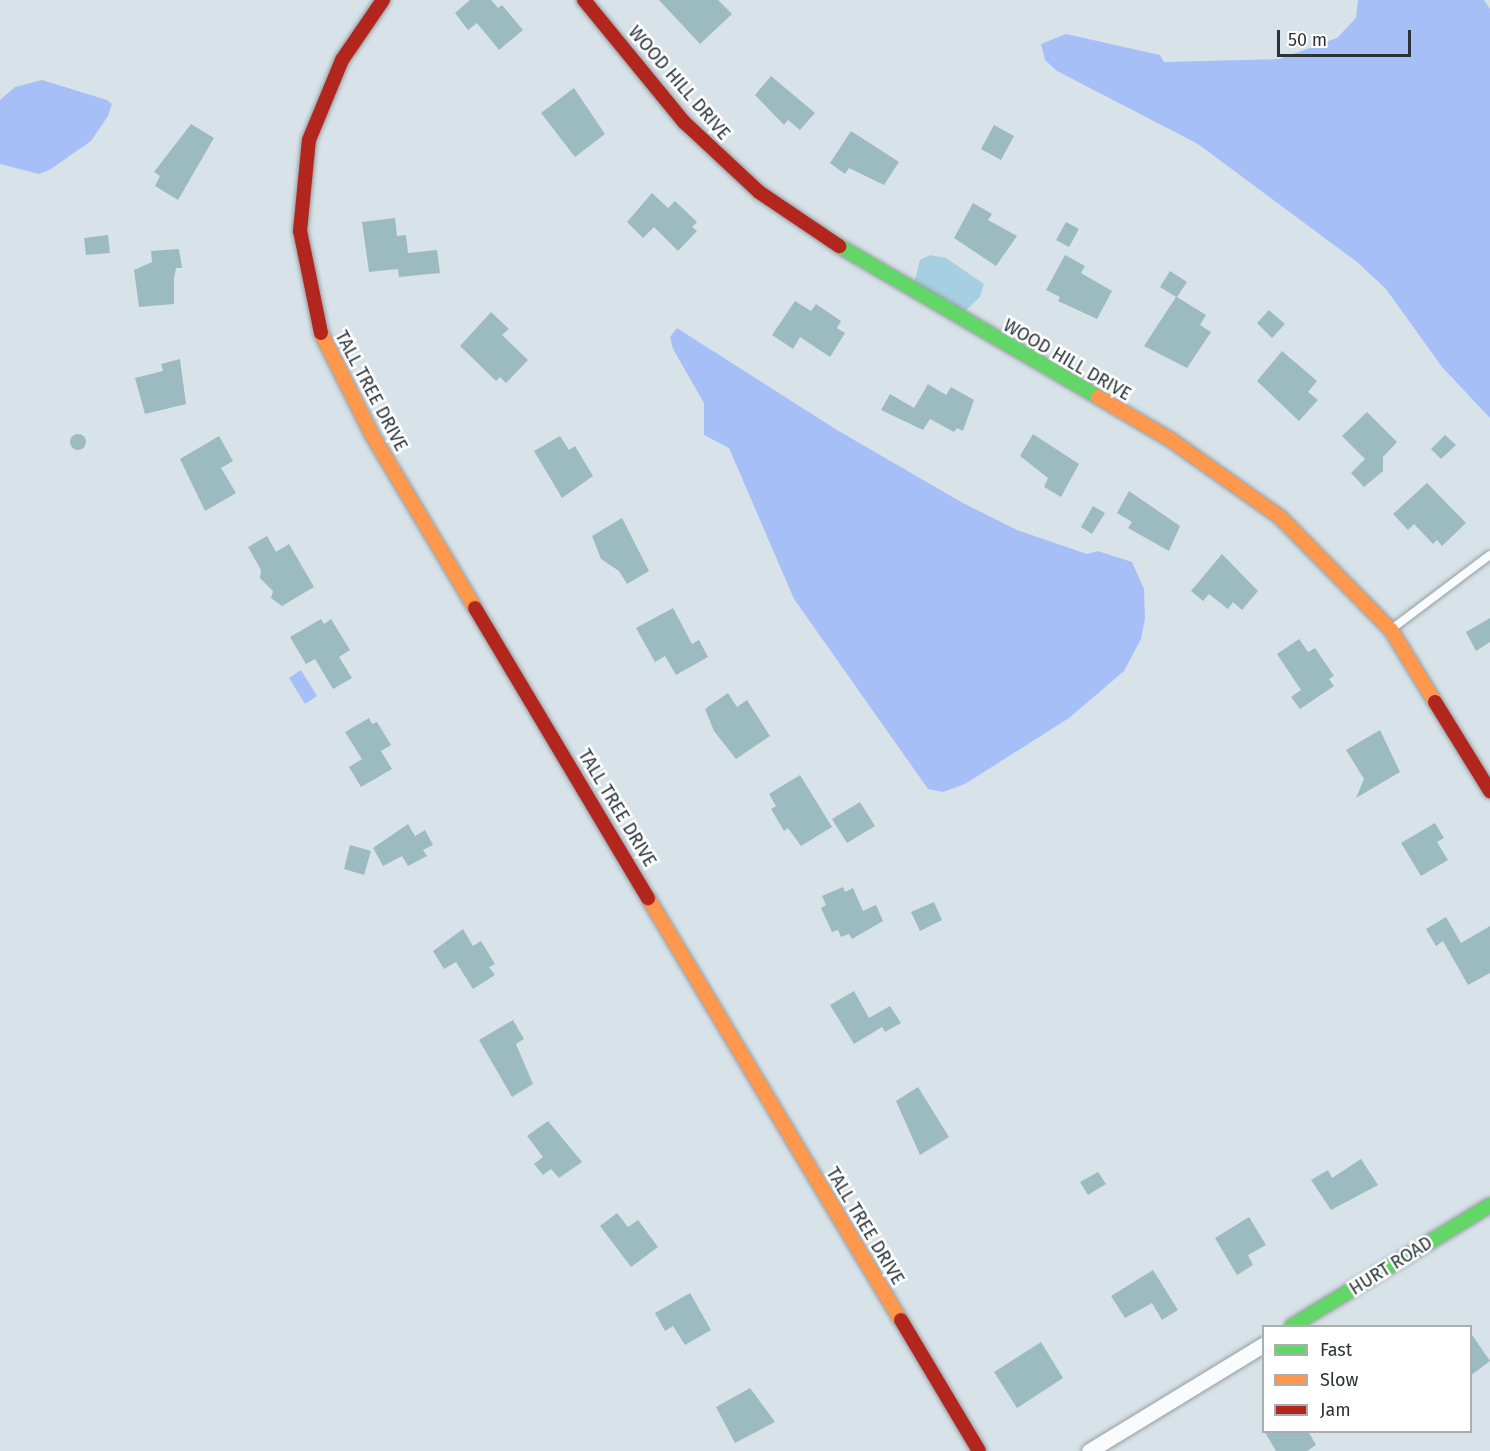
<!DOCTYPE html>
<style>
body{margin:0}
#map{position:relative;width:1490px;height:1451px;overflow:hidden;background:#d8e3e9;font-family:"Fira Sans",sans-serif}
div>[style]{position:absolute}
.green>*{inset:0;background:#a6cfe1}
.water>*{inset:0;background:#a6c0f7}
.building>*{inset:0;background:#9cbbc1}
.round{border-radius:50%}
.roads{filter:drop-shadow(0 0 2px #959da2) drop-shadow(0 0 2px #959da2)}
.lane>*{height:8px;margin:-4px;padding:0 4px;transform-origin:4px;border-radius:4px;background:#f9fbfc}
.street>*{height:15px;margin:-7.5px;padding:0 7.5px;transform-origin:7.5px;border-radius:7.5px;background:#f9fbfc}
.fast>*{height:14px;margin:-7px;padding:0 7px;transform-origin:7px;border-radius:7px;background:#63d668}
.slow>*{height:14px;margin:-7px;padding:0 7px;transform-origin:7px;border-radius:7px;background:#ff974d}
.jam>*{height:14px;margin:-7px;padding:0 7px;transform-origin:7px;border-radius:7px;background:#b3261e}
span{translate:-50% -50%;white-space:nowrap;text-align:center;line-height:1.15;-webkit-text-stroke:5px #fff;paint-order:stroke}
.street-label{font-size:18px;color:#2c3438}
.legend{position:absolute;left:1262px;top:1325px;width:210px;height:108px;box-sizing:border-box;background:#fff;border:2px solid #abaeaf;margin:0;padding:8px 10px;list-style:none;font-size:18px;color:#2c3438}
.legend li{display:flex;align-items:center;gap:12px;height:30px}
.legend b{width:30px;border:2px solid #abaeaf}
.scale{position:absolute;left:1277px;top:30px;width:134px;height:27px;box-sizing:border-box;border:3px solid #2c3438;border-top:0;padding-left:8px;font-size:18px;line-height:21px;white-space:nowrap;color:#2c3438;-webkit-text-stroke:4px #fff;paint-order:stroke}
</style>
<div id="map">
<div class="green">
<div style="clip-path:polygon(930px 255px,946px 258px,984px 284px,980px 297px,964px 312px,914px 283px,920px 260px)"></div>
</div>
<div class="water">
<div style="clip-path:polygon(1358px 0,1484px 0,1490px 9px,1490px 418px,1442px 367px,1386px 289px,1357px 262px,1198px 144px,1057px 71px,1045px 60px,1041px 44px,1066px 34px,1160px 55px,1164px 62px,1279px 59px,1337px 38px,1356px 18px)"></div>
<div style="clip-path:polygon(42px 80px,107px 100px,112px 104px,108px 116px,91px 141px,51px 169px,39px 174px,0 164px,0 100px,15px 87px)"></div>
<div style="clip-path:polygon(677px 328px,837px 430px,963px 503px,1017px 530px,1087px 554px,1098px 551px,1132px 562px,1144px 589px,1145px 619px,1141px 639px,1124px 671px,1069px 718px,965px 784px,943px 792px,928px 789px,794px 599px,729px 448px,704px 435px,704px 403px,673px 349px,670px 337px)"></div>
<div style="clip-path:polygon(301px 670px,317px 696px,305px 704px,289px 678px)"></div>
</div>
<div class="building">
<div style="clip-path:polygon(470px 0,491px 0,498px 8px,502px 5px,523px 30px,499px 50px,477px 23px,468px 30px,455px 13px)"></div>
<div style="clip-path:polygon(659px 0,718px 0,732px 14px,700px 44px)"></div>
<div style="clip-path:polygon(771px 76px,815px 113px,800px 130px,788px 120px,784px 125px,755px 95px)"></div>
<div style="clip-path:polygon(574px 88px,605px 134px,575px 157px,541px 113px)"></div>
<div style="clip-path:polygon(191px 124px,214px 138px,178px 200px,155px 186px,160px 176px,154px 172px)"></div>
<div style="clip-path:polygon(994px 125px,1014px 136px,1001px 160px,981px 149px)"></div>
<div style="clip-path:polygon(851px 131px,899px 162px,884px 185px,849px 168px,845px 174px,830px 163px)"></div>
<div style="clip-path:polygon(652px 193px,668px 208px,675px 201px,697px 222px,692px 227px,697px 231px,678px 251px,654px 227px,643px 238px,627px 222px)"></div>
<div style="clip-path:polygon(973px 203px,992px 214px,988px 220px,1017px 236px,996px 266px,954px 238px)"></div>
<div style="clip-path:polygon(395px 218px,397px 236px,406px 235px,408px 253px,437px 250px,440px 273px,399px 277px,398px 269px,369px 272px,362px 222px)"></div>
<div style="clip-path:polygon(1066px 222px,1079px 229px,1069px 247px,1056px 240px)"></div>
<div style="clip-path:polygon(108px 235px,110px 253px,86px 255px,84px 238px)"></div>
<div style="clip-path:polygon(179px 249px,182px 268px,176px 268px,174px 278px,174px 304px,139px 307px,134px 270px,152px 262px,151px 251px)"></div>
<div style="clip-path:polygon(1065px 255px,1085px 266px,1081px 273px,1112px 291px,1097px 319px,1058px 301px,1060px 297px,1046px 290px)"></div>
<div style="clip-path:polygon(1170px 271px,1187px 282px,1177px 297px,1206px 315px,1200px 325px,1211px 332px,1187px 368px,1144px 346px,1176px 297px,1160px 287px)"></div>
<div style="clip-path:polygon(795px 301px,811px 311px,816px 304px,841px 321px,837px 328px,845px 333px,830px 357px,800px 337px,793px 349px,772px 335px)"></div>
<div style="clip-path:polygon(1269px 310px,1285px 324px,1272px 338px,1257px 323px)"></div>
<div style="clip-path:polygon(491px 312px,509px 329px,502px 335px,528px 360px,506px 383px,500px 377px,496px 381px,460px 346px)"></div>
<div style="clip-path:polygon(1282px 351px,1317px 381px,1308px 392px,1318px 400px,1299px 421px,1257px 381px)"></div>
<div style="clip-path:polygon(180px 359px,186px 404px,145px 414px,135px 378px,163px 371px,161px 364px)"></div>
<div style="clip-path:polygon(928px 384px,946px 395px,951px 387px,974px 400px,963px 431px,957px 428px,954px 432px,930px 419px,923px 430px,881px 410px,890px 394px,914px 408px)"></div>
<div style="clip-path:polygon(1367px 412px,1397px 442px,1383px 457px,1383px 471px,1364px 487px,1351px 473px,1365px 459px,1342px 436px)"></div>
<div class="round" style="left:70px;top:434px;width:16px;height:16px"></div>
<div style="clip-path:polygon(1033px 434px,1079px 464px,1061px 497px,1044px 487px,1048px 478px,1020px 456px)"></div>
<div style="clip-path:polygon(1445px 435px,1456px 445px,1441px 459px,1431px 449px)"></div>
<div style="clip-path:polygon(219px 436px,233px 461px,221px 468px,236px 493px,205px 511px,180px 459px)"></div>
<div style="clip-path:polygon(560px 436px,569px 450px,575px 446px,593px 476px,562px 498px,534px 451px)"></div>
<div style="clip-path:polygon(1427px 483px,1466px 523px,1442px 546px,1437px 540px,1433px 544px,1414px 524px,1408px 530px,1393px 514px)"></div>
<div style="clip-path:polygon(1129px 491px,1180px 526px,1169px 551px,1128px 528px,1132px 522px,1117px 513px)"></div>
<div style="clip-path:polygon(1093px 506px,1105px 513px,1092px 534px,1081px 527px)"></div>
<div style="clip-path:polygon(622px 518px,649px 571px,627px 584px,619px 571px,601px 559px,592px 536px)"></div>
<div style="clip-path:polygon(267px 536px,276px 552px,289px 544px,314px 587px,282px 606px,271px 598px,273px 591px,260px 578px,261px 570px,248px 547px)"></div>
<div style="clip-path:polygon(1222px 554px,1258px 591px,1242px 610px,1233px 602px,1228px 609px,1209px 594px,1203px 601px,1191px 591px)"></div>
<div style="clip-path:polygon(673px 608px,692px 644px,699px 640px,708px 657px,676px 675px,665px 656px,655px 662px,636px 628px)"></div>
<div style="clip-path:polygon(1490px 618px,1490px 642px,1476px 651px,1466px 632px)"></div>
<div style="clip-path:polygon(321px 619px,324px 624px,331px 619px,350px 650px,339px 657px,352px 678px,333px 689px,315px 659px,306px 664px,290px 637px)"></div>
<div style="clip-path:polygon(1299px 639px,1308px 652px,1315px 648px,1334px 676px,1329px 679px,1334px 686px,1300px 709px,1291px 697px,1301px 690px,1277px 654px)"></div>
<div style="clip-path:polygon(728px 693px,737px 707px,747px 700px,770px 736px,736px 759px,714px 731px,705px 709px)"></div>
<div style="clip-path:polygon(369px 718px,372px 724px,377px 722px,391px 745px,381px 751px,392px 769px,361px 787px,349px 767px,362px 759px,345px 732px)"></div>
<div style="clip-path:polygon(1380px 730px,1400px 772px,1356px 798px,1364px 779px,1346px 750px)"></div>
<div style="clip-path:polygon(800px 775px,832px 827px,801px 846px,788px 828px,784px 831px,771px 809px,776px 806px,769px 794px)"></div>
<div style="clip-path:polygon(860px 802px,875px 826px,847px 843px,832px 819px)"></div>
<div style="clip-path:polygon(1435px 823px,1444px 838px,1437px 842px,1448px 860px,1421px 876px,1401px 843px)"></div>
<div style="clip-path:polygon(408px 824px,415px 836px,425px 830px,433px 845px,423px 850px,427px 856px,408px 866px,402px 856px,383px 866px,373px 848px)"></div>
<div style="clip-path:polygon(350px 845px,371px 851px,364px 875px,344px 869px)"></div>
<div style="clip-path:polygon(843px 887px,845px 892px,853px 888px,863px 911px,876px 905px,883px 921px,852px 939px,849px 934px,841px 937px,838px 930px,832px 932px,821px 908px,826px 905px,822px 896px)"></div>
<div style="clip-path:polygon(934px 902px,942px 920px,920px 931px,911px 912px)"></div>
<div style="clip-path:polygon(1446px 917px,1461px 943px,1490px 926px,1490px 973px,1468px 985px,1443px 941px,1436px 946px,1426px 929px)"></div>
<div style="clip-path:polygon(463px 929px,473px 946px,481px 941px,495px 964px,489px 967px,495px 975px,473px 989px,456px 962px,444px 969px,433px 951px)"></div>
<div style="clip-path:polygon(854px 991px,869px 1018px,890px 1006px,901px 1023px,885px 1032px,882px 1027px,854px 1044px,830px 1005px)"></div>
<div style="clip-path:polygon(513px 1020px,524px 1039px,516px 1044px,533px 1084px,512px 1097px,479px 1040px)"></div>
<div style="clip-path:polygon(918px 1087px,949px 1137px,920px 1155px,896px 1101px)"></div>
<div style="clip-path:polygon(548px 1121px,582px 1162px,559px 1178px,551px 1169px,543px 1175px,534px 1164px,543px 1157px,527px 1136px)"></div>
<div style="clip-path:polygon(1361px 1159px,1378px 1185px,1331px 1210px,1311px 1180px,1328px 1170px,1332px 1178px)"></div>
<div style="clip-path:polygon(1098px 1172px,1106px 1184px,1088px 1195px,1080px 1182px)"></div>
<div style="clip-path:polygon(617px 1213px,628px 1227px,638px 1220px,658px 1247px,631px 1267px,600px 1226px)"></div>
<div style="clip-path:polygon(1249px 1217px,1266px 1245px,1248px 1255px,1253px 1265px,1237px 1275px,1215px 1238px)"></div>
<div style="clip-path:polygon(1153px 1270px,1178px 1310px,1162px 1320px,1152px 1303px,1125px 1318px,1111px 1296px)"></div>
<div style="clip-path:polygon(690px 1293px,711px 1330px,685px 1345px,673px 1326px,665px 1331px,655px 1313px)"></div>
<div style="clip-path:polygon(1470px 1332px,1490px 1361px,1470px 1376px)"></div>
<div style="clip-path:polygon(1041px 1342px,1063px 1378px,1017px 1408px,994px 1372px)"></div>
<div style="clip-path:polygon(750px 1388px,775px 1422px,735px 1443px,716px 1407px)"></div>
<div style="clip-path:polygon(1264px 1431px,1308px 1431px,1316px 1445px,1307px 1451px,1276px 1451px)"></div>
</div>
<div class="roads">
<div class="lane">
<div style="left:1393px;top:628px;width:121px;rotate:-37deg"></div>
</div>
<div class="street">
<div style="left:1089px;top:1451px;width:205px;rotate:-31.4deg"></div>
</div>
<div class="fast">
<div style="left:839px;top:246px;width:300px;rotate:30.2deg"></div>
<div style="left:1292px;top:1326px;width:232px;rotate:-31.4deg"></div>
</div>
<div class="slow">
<div style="left:321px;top:333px;width:114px;rotate:63.4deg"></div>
<div style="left:372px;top:435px;width:201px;rotate:59.2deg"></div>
<div style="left:1098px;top:397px;width:85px;rotate:30.5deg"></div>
<div style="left:1171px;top:440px;width:133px;rotate:35.2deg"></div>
<div style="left:1280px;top:517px;width:158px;rotate:45.5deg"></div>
<div style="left:1391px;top:630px;width:84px;rotate:58.6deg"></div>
<div style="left:648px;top:898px;width:492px;rotate:59.1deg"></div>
</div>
<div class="jam">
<div style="left:584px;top:0;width:158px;rotate:50.7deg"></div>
<div style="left:684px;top:122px;width:103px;rotate:43deg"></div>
<div style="left:759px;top:192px;width:97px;rotate:34deg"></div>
<div style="left:321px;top:333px;width:104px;rotate:-101.6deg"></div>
<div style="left:300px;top:231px;width:91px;rotate:-84.4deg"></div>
<div style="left:309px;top:140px;width:87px;rotate:-67.6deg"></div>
<div style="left:342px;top:60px;width:73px;rotate:-55.7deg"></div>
<div style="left:475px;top:608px;width:338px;rotate:59.2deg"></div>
<div style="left:1435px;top:702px;width:105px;rotate:58.3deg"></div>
<div style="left:901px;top:1320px;width:152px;rotate:59.2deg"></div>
</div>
</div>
<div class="street-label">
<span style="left:679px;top:83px;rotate:49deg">WOOD HILL DRIVE</span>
<span style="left:1067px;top:360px;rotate:30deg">WOOD HILL DRIVE</span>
<span style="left:371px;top:391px;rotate:62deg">TALL TREE DRIVE</span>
<span style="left:617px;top:808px;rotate:59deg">TALL TREE DRIVE</span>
<span style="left:865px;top:1226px;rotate:59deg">TALL TREE DRIVE</span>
<span style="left:1391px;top:1266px;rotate:-32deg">HURT ROAD</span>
</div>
<ul class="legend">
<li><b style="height:8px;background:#63d668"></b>Fast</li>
<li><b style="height:8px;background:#ff974d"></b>Slow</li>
<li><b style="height:8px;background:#b3261e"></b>Jam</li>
</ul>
<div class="scale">50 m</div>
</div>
